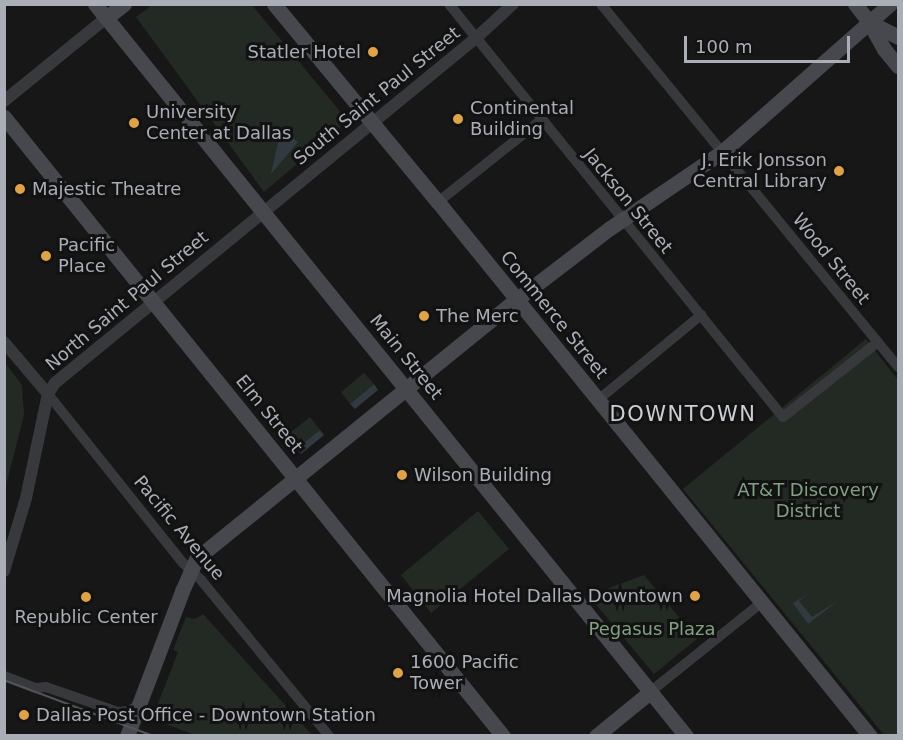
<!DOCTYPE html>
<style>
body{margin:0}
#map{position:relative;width:903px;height:740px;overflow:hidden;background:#171718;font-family:"DejaVu Sans",sans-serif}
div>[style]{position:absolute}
.green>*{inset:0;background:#232a24}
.water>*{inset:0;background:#313a40}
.minor>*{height:10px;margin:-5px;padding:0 5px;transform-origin:5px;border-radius:5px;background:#38393d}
.tertiary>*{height:12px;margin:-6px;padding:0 6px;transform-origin:6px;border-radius:6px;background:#38393d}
.secondary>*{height:15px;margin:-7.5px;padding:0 7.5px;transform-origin:7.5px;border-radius:7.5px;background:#46484d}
.tram>*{height:1.5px;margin:-0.75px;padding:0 0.75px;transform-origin:0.75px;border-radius:0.75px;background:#515358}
.dots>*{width:16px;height:16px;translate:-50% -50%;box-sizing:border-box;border:3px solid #121213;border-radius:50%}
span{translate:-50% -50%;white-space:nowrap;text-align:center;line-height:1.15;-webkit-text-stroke:6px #121213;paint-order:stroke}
.poi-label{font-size:18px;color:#aaafb7}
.right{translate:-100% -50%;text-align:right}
.left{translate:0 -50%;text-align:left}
.street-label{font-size:18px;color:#aaafb7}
.park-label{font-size:18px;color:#83a083}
.quarter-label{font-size:21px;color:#cbced3;letter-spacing:1.5px}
.frame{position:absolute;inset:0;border:6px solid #aaafb7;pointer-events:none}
.scale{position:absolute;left:684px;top:36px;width:166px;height:27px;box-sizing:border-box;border:3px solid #aaafb7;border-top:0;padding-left:8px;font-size:18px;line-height:21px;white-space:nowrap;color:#aaafb7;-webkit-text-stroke:4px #121213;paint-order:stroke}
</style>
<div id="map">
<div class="green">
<div style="clip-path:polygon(152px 5px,252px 5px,348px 121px,264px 192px,136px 17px)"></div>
<div style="clip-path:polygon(866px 339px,898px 380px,898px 735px,884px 735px,683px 489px)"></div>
<div style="clip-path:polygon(5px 363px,22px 385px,24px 415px,5px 489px)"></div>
<div style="clip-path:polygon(364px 373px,374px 384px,350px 404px,341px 392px)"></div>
<div style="clip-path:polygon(310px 417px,320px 430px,296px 449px,286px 436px)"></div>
<div style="clip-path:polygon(478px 511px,509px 549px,431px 613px,401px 575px)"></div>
<div style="clip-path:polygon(644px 575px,697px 639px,654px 674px,593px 601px,609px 588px)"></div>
<div style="clip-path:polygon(203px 614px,312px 735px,195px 735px,152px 719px,178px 652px,173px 650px,186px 617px,195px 619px)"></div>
</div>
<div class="water">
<div style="clip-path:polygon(281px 129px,298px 142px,271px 174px)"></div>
<div style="clip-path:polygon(374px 384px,378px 390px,355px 409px,350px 404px)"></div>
<div style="clip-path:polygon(320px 430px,324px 435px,301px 454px,296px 449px)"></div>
<div style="clip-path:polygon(808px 594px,799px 601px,812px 617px,839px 600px,808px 624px,793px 603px)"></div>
</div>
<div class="minor">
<div style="left:449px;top:4px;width:531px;rotate:51.04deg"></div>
<div style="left:783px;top:417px;width:121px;rotate:-38.3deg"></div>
<div style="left:601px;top:4px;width:469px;rotate:50.7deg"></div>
<div style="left:438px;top:202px;width:132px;rotate:-38.5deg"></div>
<div style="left:48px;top:394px;width:216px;rotate:51.4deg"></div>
<div style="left:183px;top:563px;width:25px;rotate:43deg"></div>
<div style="left:201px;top:580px;width:202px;rotate:50.6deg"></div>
<div style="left:598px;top:400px;width:134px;rotate:-39.5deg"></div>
<div style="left:4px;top:676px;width:34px;rotate:21deg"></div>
<div style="left:36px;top:688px;width:10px;rotate:-6deg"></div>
<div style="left:46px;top:687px;width:76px;rotate:19.1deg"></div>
<div style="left:118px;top:712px;width:11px;rotate:-5deg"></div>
<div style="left:129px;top:711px;width:9px;rotate:-32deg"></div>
<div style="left:650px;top:692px;width:142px;rotate:-38.7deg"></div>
</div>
<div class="tertiary">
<div style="left:4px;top:101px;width:132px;rotate:-39.1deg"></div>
<div style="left:4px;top:342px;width:68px;rotate:49.8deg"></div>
<div style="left:4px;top:571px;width:76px;rotate:-73.2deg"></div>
<div style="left:26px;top:498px;width:106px;rotate:-78.1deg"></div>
<div style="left:48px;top:394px;width:13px;rotate:-58deg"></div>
<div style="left:55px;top:383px;width:544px;rotate:-39.33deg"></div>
<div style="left:476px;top:38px;width:50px;rotate:-42.6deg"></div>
</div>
<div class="secondary">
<div style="left:95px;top:4px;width:941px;rotate:51.08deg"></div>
<div style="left:274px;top:4px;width:257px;rotate:50.4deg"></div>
<div style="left:438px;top:202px;width:687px;rotate:51.03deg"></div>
<div style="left:855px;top:4px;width:23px;rotate:52deg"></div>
<div style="left:869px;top:22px;width:31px;rotate:61deg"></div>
<div style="left:884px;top:49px;width:22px;rotate:51deg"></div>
<div style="left:106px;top:18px;width:23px;rotate:-38deg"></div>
<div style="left:869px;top:22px;width:33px;rotate:27deg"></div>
<div style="left:4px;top:117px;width:795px;rotate:51.13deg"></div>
<div style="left:127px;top:736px;width:155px;rotate:-69.2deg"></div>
<div style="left:182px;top:591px;width:36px;rotate:-66deg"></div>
<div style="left:197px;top:558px;width:410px;rotate:-39deg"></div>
<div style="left:516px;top:300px;width:118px;rotate:-37.5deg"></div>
<div style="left:610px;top:228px;width:135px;rotate:-34.2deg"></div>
<div style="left:722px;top:152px;width:224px;rotate:-41.4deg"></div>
<div style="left:596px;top:736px;width:70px;rotate:-39.2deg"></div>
</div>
<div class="tram">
<div style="left:4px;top:680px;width:160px;rotate:20.5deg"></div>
</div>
<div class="dots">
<div style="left:373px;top:52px;background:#dfa248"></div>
<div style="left:458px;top:119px;background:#dfa248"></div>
<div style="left:134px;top:123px;background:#dfa248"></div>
<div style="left:839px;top:171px;background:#dfa248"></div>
<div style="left:20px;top:189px;background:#dfa248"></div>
<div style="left:46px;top:256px;background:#dfa248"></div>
<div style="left:424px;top:316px;background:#dfa248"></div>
<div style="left:402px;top:475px;background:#dfa248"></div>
<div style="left:695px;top:596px;background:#dfa248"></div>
<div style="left:86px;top:597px;background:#dfa248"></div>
<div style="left:398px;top:673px;background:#dfa248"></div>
<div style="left:24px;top:715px;background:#dfa248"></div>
</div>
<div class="poi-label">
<span class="right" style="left:361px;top:52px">Statler Hotel</span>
<span class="left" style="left:470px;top:119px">Continental<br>Building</span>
<span class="left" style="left:146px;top:123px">University<br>Center at Dallas</span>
<span class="right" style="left:827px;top:171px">J. Erik Jonsson<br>Central Library</span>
<span class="left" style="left:32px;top:189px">Majestic Theatre</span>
<span class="left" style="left:58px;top:256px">Pacific<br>Place</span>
<span class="left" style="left:436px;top:316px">The Merc</span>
<span class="left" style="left:414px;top:475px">Wilson Building</span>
<span class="right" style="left:683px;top:596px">Magnolia Hotel Dallas Downtown</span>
<span style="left:86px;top:617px">Republic Center</span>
<span class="left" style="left:410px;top:673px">1600 Pacific<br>Tower</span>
<span class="left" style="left:36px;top:715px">Dallas Post Office - Downtown Station</span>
</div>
<div class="street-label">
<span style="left:377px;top:96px;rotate:-39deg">South Saint Paul Street</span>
<span style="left:628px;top:201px;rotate:51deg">Jackson Street</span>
<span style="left:831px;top:259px;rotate:51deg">Wood Street</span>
<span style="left:127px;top:301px;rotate:-40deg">North Saint Paul Street</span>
<span style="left:554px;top:315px;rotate:51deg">Commerce Street</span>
<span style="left:406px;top:357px;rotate:51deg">Main Street</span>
<span style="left:269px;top:414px;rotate:51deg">Elm Street</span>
<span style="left:179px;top:528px;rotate:50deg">Pacific Avenue</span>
</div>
<div class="park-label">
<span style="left:808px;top:501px">AT&amp;T Discovery<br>District</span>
<span style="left:652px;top:629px">Pegasus Plaza</span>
</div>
<div class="quarter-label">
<span style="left:683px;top:414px">DOWNTOWN</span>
</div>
<div class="frame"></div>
<div class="scale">100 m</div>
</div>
